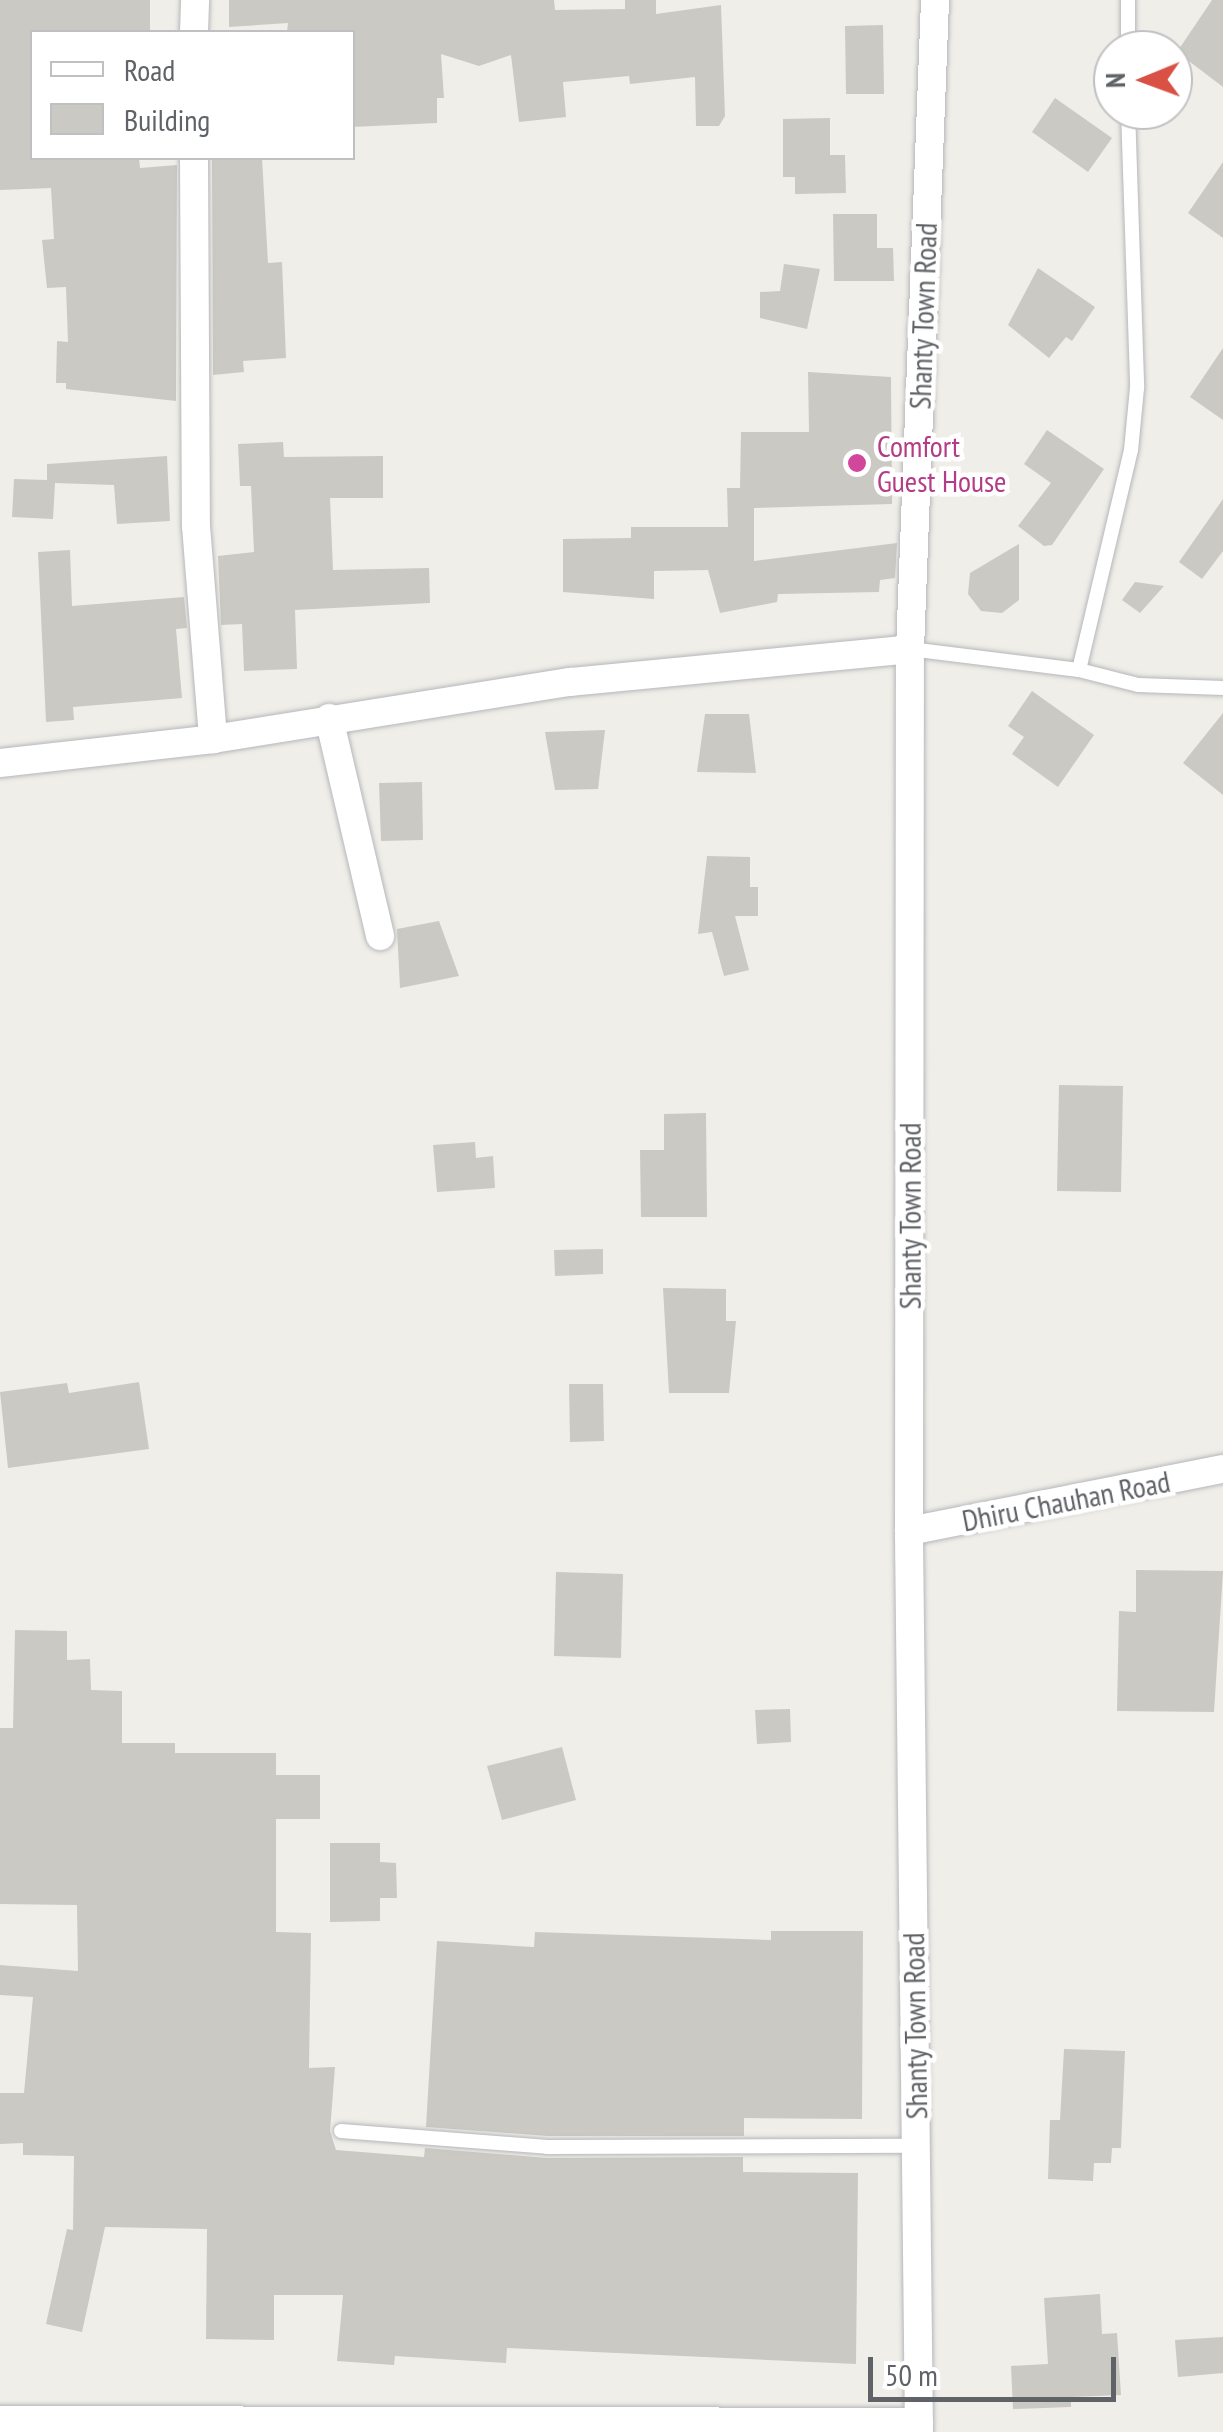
<!DOCTYPE html>
<style>
body{margin:0}
#map{position:relative;width:1223px;height:2432px;overflow:hidden;background:#f0eee8;font-family:"PT Sans Narrow",sans-serif}
div>[style]{position:absolute}
.building>*{inset:0;background:#cbc9c4}
.roads{filter:drop-shadow(0 0 2px #b5b7bb) drop-shadow(0 0 2px #b5b7bb)}
.lane>*{height:14px;margin:-7px;padding:0 7px;transform-origin:7px;border-radius:7px;background:#fff}
.street>*{height:28px;margin:-14px;padding:0 14px;transform-origin:14px;border-radius:14px;background:#fff}
.dots>*{width:28px;height:28px;translate:-50% -50%;box-sizing:border-box;border:5px solid #fff;border-radius:50%}
span{translate:-50% -50%;white-space:nowrap;text-align:center;line-height:1.15;-webkit-text-stroke:9px #fff;paint-order:stroke}
.street-label{font-size:30px;color:#5f6266}
.hotel-label{font-size:30px;color:#b23c85}
.left{translate:0 -50%;text-align:left}
.legend{position:absolute;left:30px;top:30px;width:325px;height:130px;box-sizing:border-box;background:#fff;border:2px solid #bfc0c2;margin:0;padding:12px 18px;list-style:none;font-size:30px;color:#5f6266}
.legend li{display:flex;align-items:center;gap:20px;height:50px}
.legend b{width:50px;border:2px solid #bfc0c2}
.north{position:absolute;left:1093px;top:30px;width:100px;height:100px;box-sizing:border-box;background:#fff;border:2px solid #bfc0c2;border-radius:50%;rotate:269deg;font-size:28px;font-weight:700;line-height:40px;text-align:center;color:#5f6266}
.north::after{content:'';display:block;margin:auto;width:35px;height:45px;background:#d95145;clip-path:polygon(50% 0,100% 100%,50% 72%,0 100%)}
.scale{position:absolute;left:868px;top:2357px;width:248px;height:45px;box-sizing:border-box;border:5px solid #5f6266;border-top:0;padding-left:12px;font-size:30px;line-height:35px;white-space:nowrap;color:#5f6266;-webkit-text-stroke:8px #fff;paint-order:stroke}
</style>
<div id="map">
<div class="building">
<div style="clip-path:polygon(0 0,150px 0,150px 32px,32px 32px,32px 158px,139px 158px,140px 168px,177px 165px,176px 401px,66px 389px,66px 383px,56px 383px,57px 341px,68px 342px,66px 287px,47px 288px,42px 240px,54px 239px,51px 188px,0 190px)"></div>
<div style="clip-path:polygon(229px 0,554px 0,555px 10px,625px 9px,625px 0,656px 0,656px 14px,721px 5px,725px 116px,719px 126px,696px 126px,695px 77px,630px 84px,629px 76px,563px 82px,566px 117px,519px 122px,511px 55px,479px 66px,441px 54px,444px 98px,437px 98px,437px 123px,352px 127px,352px 32px,287px 32px,288px 23px,229px 27px)"></div>
<div style="clip-path:polygon(1212px 0,1223px 0,1223px 87px,1177px 52px)"></div>
<div style="clip-path:polygon(883px 25px,884px 94px,846px 94px,845px 26px)"></div>
<div style="clip-path:polygon(1055px 98px,1112px 138px,1088px 172px,1032px 132px)"></div>
<div style="clip-path:polygon(830px 118px,830px 155px,845px 155px,846px 193px,795px 194px,795px 177px,783px 177px,783px 119px)"></div>
<div style="clip-path:polygon(212px 158px,262px 158px,268px 263px,282px 262px,286px 358px,243px 361px,244px 372px,213px 375px)"></div>
<div style="clip-path:polygon(1223px 162px,1223px 238px,1188px 213px)"></div>
<div style="clip-path:polygon(833px 214px,877px 214px,877px 248px,893px 248px,894px 281px,834px 281px)"></div>
<div style="clip-path:polygon(784px 264px,820px 269px,807px 329px,760px 318px,760px 292px,780px 291px)"></div>
<div style="clip-path:polygon(1038px 268px,1095px 307px,1072px 341px,1066px 337px,1049px 358px,1008px 325px)"></div>
<div style="clip-path:polygon(1223px 348px,1223px 420px,1190px 397px)"></div>
<div style="clip-path:polygon(808px 372px,891px 377px,892px 504px,754px 508px,754px 561px,897px 543px,895px 578px,880px 580px,879px 592px,778px 594px,777px 602px,720px 613px,708px 570px,654px 571px,654px 599px,563px 592px,563px 539px,631px 538px,631px 527px,728px 527px,727px 488px,740px 488px,741px 432px,809px 432px)"></div>
<div style="clip-path:polygon(1047px 430px,1104px 469px,1052px 545px,1044px 546px,1018px 526px,1051px 483px,1024px 464px)"></div>
<div style="clip-path:polygon(283px 442px,284px 457px,383px 456px,383px 498px,330px 498px,333px 570px,429px 568px,430px 603px,295px 610px,297px 669px,244px 671px,242px 624px,221px 625px,218px 556px,254px 552px,251px 486px,240px 486px,238px 444px)"></div>
<div style="clip-path:polygon(167px 456px,170px 521px,117px 524px,114px 485px,55px 483px,53px 519px,12px 517px,14px 479px,47px 480px,47px 464px)"></div>
<div style="clip-path:polygon(1223px 499px,1223px 551px,1202px 579px,1179px 562px)"></div>
<div style="clip-path:polygon(1019px 544px,1019px 600px,1002px 613px,981px 611px,968px 594px,970px 573px)"></div>
<div style="clip-path:polygon(70px 550px,72px 606px,184px 597px,187px 628px,176px 629px,182px 698px,73px 707px,74px 720px,46px 722px,38px 552px)"></div>
<div style="clip-path:polygon(1135px 582px,1164px 586px,1140px 613px,1122px 600px)"></div>
<div style="clip-path:polygon(1032px 691px,1094px 735px,1058px 787px,1012px 754px,1024px 737px,1008px 726px)"></div>
<div style="clip-path:polygon(1223px 713px,1223px 795px,1183px 763px)"></div>
<div style="clip-path:polygon(705px 714px,749px 714px,756px 773px,697px 772px)"></div>
<div style="clip-path:polygon(605px 730px,598px 789px,555px 790px,545px 732px)"></div>
<div style="clip-path:polygon(422px 782px,423px 840px,381px 841px,379px 783px)"></div>
<div style="clip-path:polygon(707px 856px,750px 857px,750px 887px,758px 887px,758px 916px,735px 916px,749px 970px,724px 976px,712px 932px,698px 934px)"></div>
<div style="clip-path:polygon(439px 921px,459px 976px,400px 988px,397px 929px)"></div>
<div style="clip-path:polygon(1059px 1085px,1123px 1086px,1121px 1192px,1057px 1191px)"></div>
<div style="clip-path:polygon(706px 1113px,707px 1217px,641px 1217px,640px 1150px,664px 1150px,664px 1114px)"></div>
<div style="clip-path:polygon(475px 1142px,476px 1158px,493px 1156px,495px 1188px,437px 1192px,433px 1145px)"></div>
<div style="clip-path:polygon(603px 1249px,603px 1274px,555px 1276px,554px 1250px)"></div>
<div style="clip-path:polygon(663px 1288px,726px 1289px,726px 1321px,736px 1321px,729px 1393px,669px 1393px)"></div>
<div style="clip-path:polygon(139px 1382px,149px 1449px,8px 1468px,0 1392px,67px 1383px,69px 1393px)"></div>
<div style="clip-path:polygon(569px 1384px,603px 1384px,604px 1441px,570px 1442px)"></div>
<div style="clip-path:polygon(1136px 1570px,1223px 1571px,1214px 1712px,1117px 1711px,1119px 1611px,1136px 1612px)"></div>
<div style="clip-path:polygon(556px 1572px,623px 1574px,621px 1658px,554px 1656px)"></div>
<div style="clip-path:polygon(15px 1630px,67px 1631px,67px 1660px,90px 1659px,91px 1690px,122px 1691px,122px 1743px,175px 1743px,175px 1753px,276px 1753px,276px 1775px,320px 1775px,320px 1819px,276px 1819px,276px 1932px,311px 1933px,309px 2068px,335px 2067px,330px 2131px,336px 2150px,424px 2157px,425px 2148px,547px 2158px,743px 2157px,743px 2172px,858px 2173px,856px 2364px,507px 2348px,506px 2363px,395px 2356px,394px 2365px,337px 2361px,343px 2295px,274px 2295px,274px 2340px,206px 2339px,207px 2229px,105px 2227px,82px 2332px,46px 2324px,67px 2229px,73px 2230px,74px 2156px,23px 2155px,23px 2143px,0 2144px,0 2093px,24px 2093px,33px 1997px,0 1995px,0 1965px,78px 1971px,77px 1905px,0 1904px,0 1728px,13px 1728px)"></div>
<div style="clip-path:polygon(790px 1709px,791px 1742px,757px 1744px,755px 1710px)"></div>
<div style="clip-path:polygon(562px 1747px,576px 1800px,502px 1820px,487px 1766px)"></div>
<div style="clip-path:polygon(330px 1843px,380px 1843px,380px 1862px,396px 1863px,397px 1898px,380px 1898px,380px 1921px,330px 1922px)"></div>
<div style="clip-path:polygon(771px 1931px,863px 1931px,862px 2119px,744px 2118px,744px 2136px,547px 2136px,426px 2127px,437px 1941px,534px 1947px,535px 1932px,771px 1940px)"></div>
<div style="clip-path:polygon(1064px 2049px,1125px 2051px,1121px 2148px,1112px 2148px,1111px 2163px,1094px 2163px,1093px 2181px,1048px 2179px,1050px 2120px,1060px 2120px)"></div>
<div style="clip-path:polygon(1100px 2294px,1102px 2334px,1117px 2333px,1121px 2395px,1071px 2397px,1071px 2407px,1013px 2409px,1011px 2366px,1048px 2364px,1044px 2298px)"></div>
<div style="clip-path:polygon(1223px 2337px,1223px 2373px,1178px 2377px,1175px 2340px)"></div>
</div>
<div class="roads">
<div class="lane">
<div style="left:1128px;top:50px;width:50px;rotate:-90deg"></div>
<div style="left:1128px;top:110px;width:278px;rotate:88.1deg"></div>
<div style="left:1137px;top:388px;width:62px;rotate:95.5deg"></div>
<div style="left:1131px;top:450px;width:226px;rotate:103.3deg"></div>
<div style="left:1079px;top:670px;width:61px;rotate:14.3deg"></div>
<div style="left:1138px;top:685px;width:85px;rotate:2deg"></div>
<div style="left:910px;top:649px;width:170px;rotate:7.1deg"></div>
<div style="left:341px;top:2131px;width:207px;rotate:4.4deg"></div>
<div style="left:547px;top:2147px;width:369px;rotate:-0.2deg"></div>
</div>
<div class="street">
<div style="left:194px;top:32px;width:32px;rotate:-88deg"></div>
<div style="left:194px;top:158px;width:368px;rotate:89.7deg"></div>
<div style="left:196px;top:526px;width:214px;rotate:85.4deg"></div>
<div style="left:329px;top:718px;width:224px;rotate:76.8deg"></div>
<div style="left:0;top:763px;width:214px;rotate:-6.4deg"></div>
<div style="left:213px;top:739px;width:362px;rotate:-9.1deg"></div>
<div style="left:570px;top:682px;width:342px;rotate:-5.5deg"></div>
<div style="left:909px;top:1531px;width:320px;rotate:-11.2deg"></div>
<div style="left:0;top:2420px;width:919px;rotate:0.12deg"></div>
<div style="left:919px;top:2432px;width:901px;rotate:-90.64deg"></div>
<div style="left:909px;top:1531px;width:882px;rotate:-89.94deg"></div>
<div style="left:910px;top:649px;width:649px;rotate:-87.79deg"></div>
</div>
</div>
<div class="dots">
<div style="left:857px;top:463px;background:#d1479c"></div>
</div>
<div class="street-label">
<span style="left:923px;top:316px;rotate:-88deg">Shanty Town Road</span>
<span style="left:910px;top:1216px;rotate:-90deg">Shanty Town Road</span>
<span style="left:1066px;top:1501px;rotate:-11deg">Dhiru Chauhan Road</span>
<span style="left:915px;top:2026px;rotate:-91deg">Shanty Town Road</span>
</div>
<div class="hotel-label">
<span class="left" style="left:877px;top:463px">Comfort<br>Guest House</span>
</div>
<ul class="legend">
<li><b style="height:12px;background:#fff"></b>Road</li>
<li><b style="height:28px;background:#cbc9c4"></b>Building</li>
</ul>
<div class="north">N</div>
<div class="scale">50 m</div>
</div>
